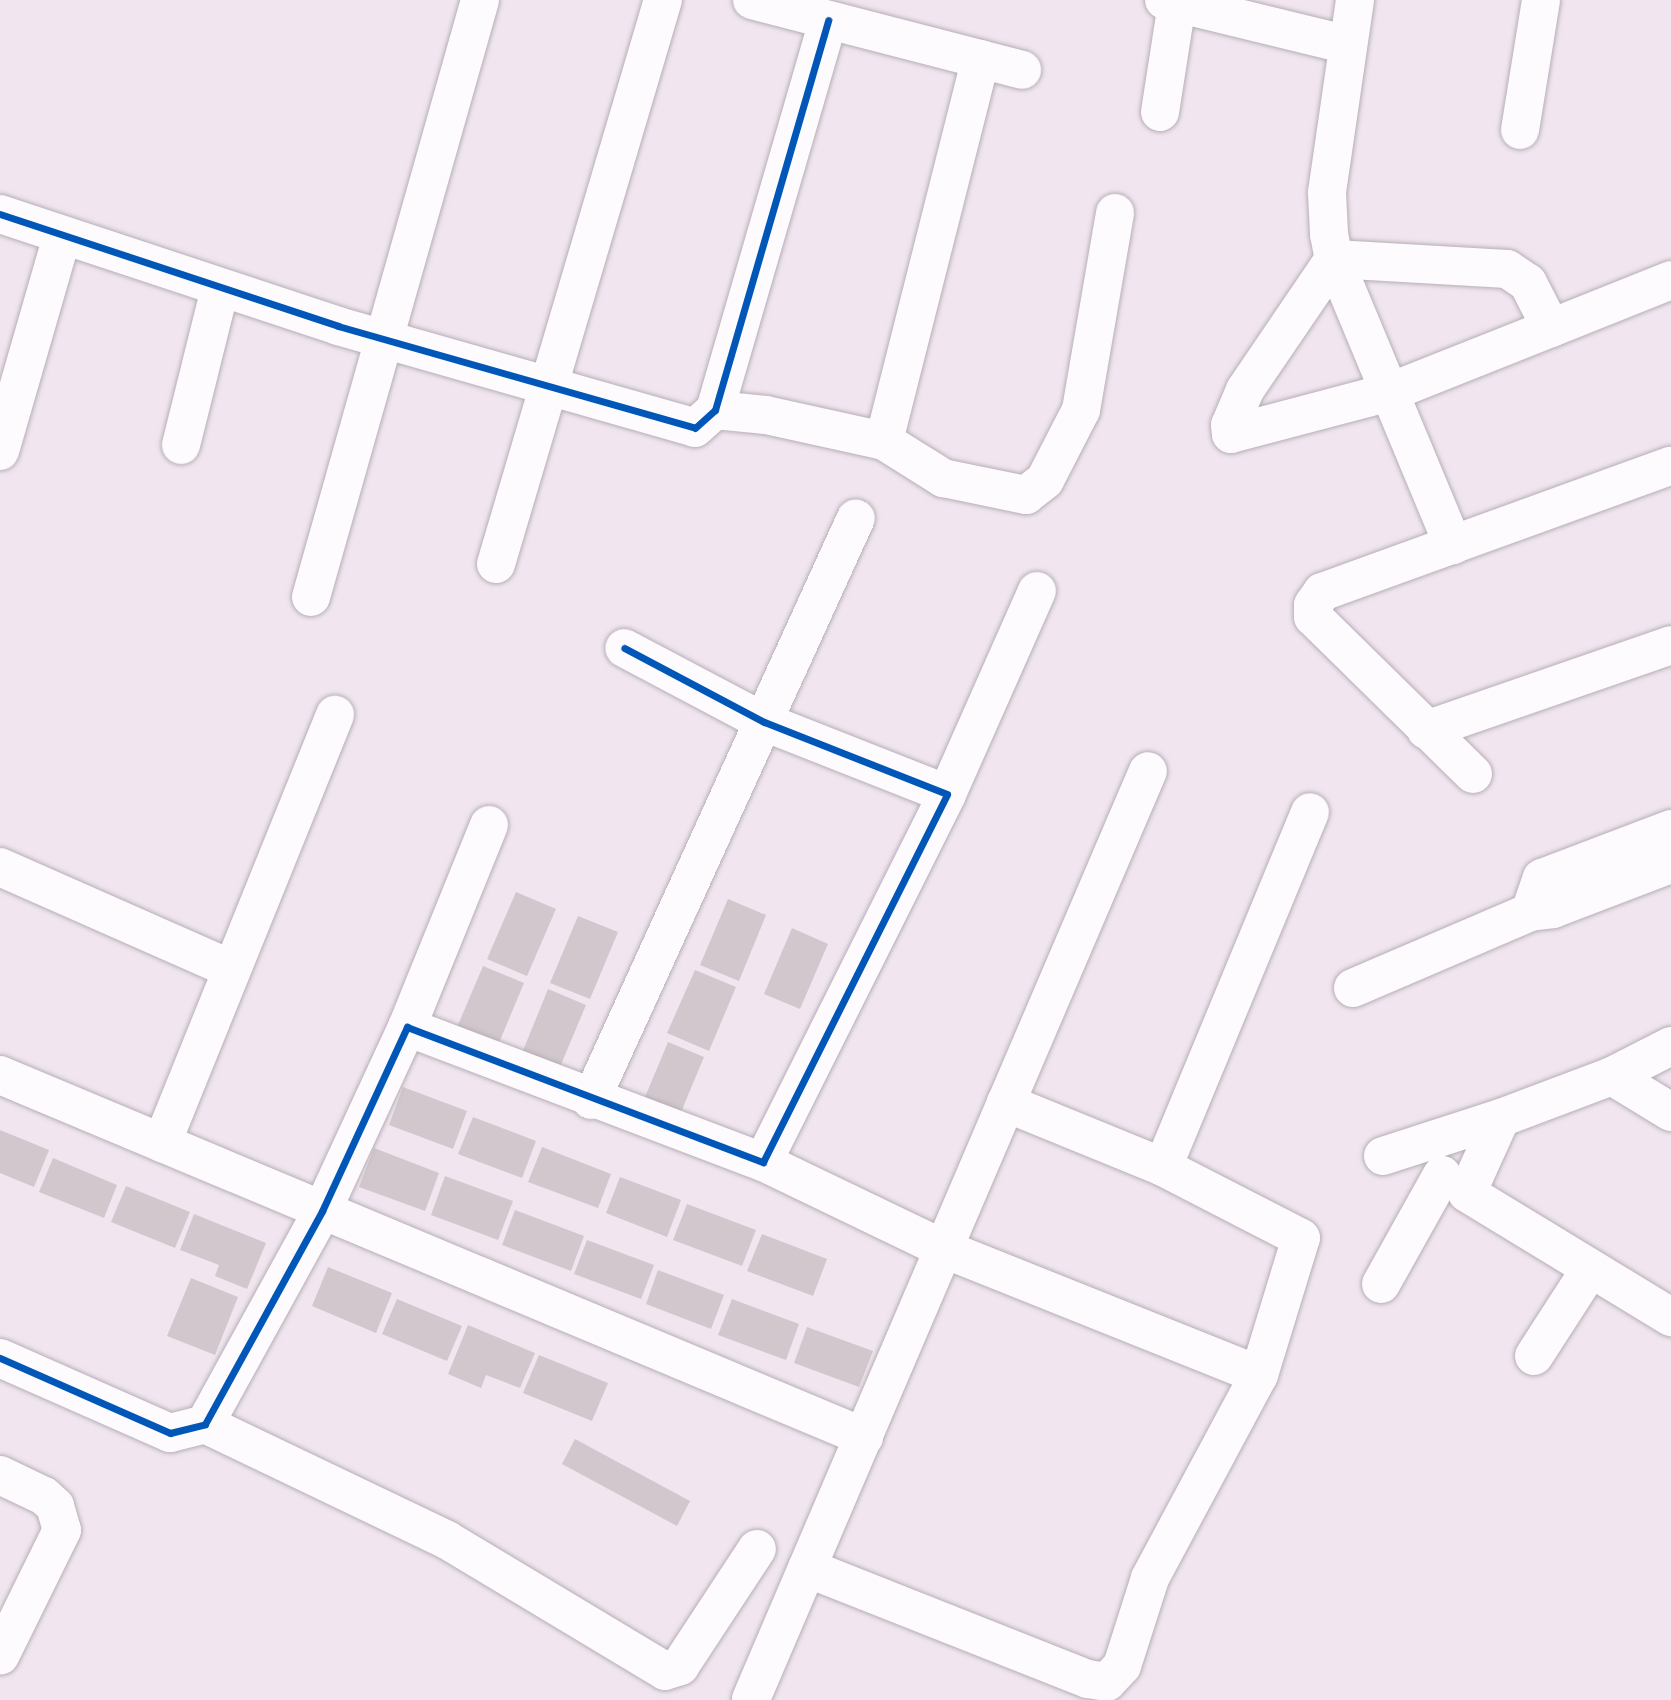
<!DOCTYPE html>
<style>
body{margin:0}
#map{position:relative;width:1671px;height:1700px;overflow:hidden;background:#f1e6f0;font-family:"Crimson Pro",serif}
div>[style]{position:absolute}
.building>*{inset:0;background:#d1c7cc}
.roads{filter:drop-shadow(0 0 2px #b6aeb6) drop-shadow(0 0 2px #b6aeb6)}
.minor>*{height:38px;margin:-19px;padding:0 19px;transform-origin:19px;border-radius:19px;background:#fdfbfd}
.cycleway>*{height:7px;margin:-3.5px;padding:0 3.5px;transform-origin:3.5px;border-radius:3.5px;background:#0057b8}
span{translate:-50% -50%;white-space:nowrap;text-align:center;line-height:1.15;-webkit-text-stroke:5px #fdf1fd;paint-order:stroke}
</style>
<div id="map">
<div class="building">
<div style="clip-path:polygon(516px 892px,556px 909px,527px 976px,487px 959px)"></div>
<div style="clip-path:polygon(728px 899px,766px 915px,739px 981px,700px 965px)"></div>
<div style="clip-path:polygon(578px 916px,618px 932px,590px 999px,550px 983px)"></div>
<div style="clip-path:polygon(792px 928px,828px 944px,800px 1009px,764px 994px)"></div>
<div style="clip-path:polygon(483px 966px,524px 983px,496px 1050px,455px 1032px)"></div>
<div style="clip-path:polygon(695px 970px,736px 987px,709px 1051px,667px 1033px)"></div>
<div style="clip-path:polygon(548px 989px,586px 1005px,557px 1074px,520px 1058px)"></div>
<div style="clip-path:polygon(668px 1042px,704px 1057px,676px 1124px,640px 1109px)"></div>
<div style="clip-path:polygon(403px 1087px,467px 1111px,453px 1149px,389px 1125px)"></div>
<div style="clip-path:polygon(473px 1117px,536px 1141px,522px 1178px,458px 1154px)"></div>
<div style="clip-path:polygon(0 1130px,49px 1150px,34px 1187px,0 1173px)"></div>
<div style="clip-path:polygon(542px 1147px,611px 1174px,598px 1208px,528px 1182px)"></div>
<div style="clip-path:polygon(374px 1148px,439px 1173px,425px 1211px,359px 1187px)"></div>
<div style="clip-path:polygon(53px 1158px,117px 1185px,104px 1218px,39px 1192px)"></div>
<div style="clip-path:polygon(445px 1176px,513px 1201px,498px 1240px,431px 1215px)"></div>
<div style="clip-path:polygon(620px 1177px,681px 1200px,667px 1237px,606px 1213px)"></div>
<div style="clip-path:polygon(126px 1186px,190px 1212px,175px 1248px,111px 1222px)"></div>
<div style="clip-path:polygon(687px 1204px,756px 1230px,742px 1266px,673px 1240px)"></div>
<div style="clip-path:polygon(515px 1210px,584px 1236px,571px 1271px,502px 1245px)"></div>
<div style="clip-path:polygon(194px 1214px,266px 1243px,247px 1289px,215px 1276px,219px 1265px,180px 1250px)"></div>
<div style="clip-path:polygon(762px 1234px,827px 1259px,813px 1296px,747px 1271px)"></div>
<div style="clip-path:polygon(587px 1240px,654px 1265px,641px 1299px,574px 1274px)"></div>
<div style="clip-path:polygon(328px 1267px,392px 1293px,376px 1333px,312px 1306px)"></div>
<div style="clip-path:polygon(658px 1270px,724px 1295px,711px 1329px,646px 1304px)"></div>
<div style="clip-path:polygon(191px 1278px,238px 1297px,215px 1355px,167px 1336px)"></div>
<div style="clip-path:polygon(397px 1299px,462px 1326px,447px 1361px,382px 1334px)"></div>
<div style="clip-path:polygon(732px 1299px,799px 1324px,786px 1360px,718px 1335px)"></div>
<div style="clip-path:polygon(468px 1325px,535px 1353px,520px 1388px,486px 1375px,481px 1388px,448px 1374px)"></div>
<div style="clip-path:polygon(807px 1327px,873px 1351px,859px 1387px,794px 1363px)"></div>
<div style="clip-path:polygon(539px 1355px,608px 1383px,592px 1421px,523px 1393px)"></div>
<div style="clip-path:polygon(575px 1439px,690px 1501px,677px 1526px,562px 1464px)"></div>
</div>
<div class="roads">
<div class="minor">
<div style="left:752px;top:0;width:279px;rotate:14.5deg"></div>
<div style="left:1164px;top:0;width:189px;rotate:13.7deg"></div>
<div style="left:1355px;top:0;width:195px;rotate:98.3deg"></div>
<div style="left:1327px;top:193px;width:41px;rotate:87.2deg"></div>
<div style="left:1329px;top:234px;width:25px;rotate:79deg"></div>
<div style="left:1334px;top:259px;width:310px;rotate:67.4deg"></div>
<div style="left:1160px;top:112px;width:110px;rotate:-81.1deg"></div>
<div style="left:1520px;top:130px;width:132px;rotate:-80.8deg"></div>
<div style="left:0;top:214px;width:356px;rotate:18.3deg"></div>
<div style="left:338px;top:326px;width:371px;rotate:15.9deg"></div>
<div style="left:695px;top:428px;width:27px;rotate:-42deg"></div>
<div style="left:715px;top:410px;width:406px;rotate:-73.8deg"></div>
<div style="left:1551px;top:328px;width:51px;rotate:-117.1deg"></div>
<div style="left:1528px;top:283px;width:25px;rotate:-146deg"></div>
<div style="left:1507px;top:269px;width:173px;rotate:-176.7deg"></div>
<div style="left:1334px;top:259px;width:158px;rotate:124.2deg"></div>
<div style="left:1245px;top:390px;width:38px;rotate:113deg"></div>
<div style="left:1230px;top:425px;width:9px;rotate:84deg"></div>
<div style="left:1231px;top:434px;width:164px;rotate:-14.8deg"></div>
<div style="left:1390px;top:392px;width:173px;rotate:-21.7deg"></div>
<div style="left:1551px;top:328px;width:129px;rotate:-21.8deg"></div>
<div style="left:715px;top:410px;width:51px;rotate:5.6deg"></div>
<div style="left:766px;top:415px;width:121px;rotate:12.4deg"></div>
<div style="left:884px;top:441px;width:70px;rotate:32.1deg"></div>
<div style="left:943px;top:478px;width:85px;rotate:11.6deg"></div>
<div style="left:1026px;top:495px;width:24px;rotate:-38deg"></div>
<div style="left:1045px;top:480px;width:79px;rotate:-62.8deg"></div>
<div style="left:1081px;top:410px;width:200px;rotate:-80.2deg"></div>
<div style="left:884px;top:441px;width:394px;rotate:-75.8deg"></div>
<div style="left:181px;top:445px;width:161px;rotate:-76deg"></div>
<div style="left:0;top:451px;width:224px;rotate:-73.9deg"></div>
<div style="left:496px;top:564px;width:588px;rotate:-73.51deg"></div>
<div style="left:311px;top:597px;width:620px;rotate:-74.19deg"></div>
<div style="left:1426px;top:730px;width:259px;rotate:-19.1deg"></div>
<div style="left:1473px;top:774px;width:224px;rotate:-135.5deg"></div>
<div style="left:1313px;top:617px;width:12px;rotate:-90deg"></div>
<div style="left:1313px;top:605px;width:16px;rotate:-55deg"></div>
<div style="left:1322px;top:592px;width:371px;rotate:-19.9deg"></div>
<div style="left:947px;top:794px;width:222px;rotate:-66.1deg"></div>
<div style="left:0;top:867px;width:253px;rotate:23.8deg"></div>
<div style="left:1530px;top:912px;width:36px;rotate:-71deg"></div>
<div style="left:1542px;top:878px;width:138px;rotate:-20.8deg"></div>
<div style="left:1353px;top:988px;width:193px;rotate:-23.2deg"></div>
<div style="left:1530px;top:912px;width:23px;rotate:-7deg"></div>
<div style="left:1553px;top:909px;width:126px;rotate:-20.9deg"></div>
<div style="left:407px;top:1027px;width:218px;rotate:-67.9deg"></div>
<div style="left:1671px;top:1046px;width:66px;rotate:153deg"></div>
<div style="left:1612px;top:1076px;width:119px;rotate:159.3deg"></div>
<div style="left:1501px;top:1118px;width:82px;rotate:114.4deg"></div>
<div style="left:1467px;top:1193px;width:239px;rotate:31.3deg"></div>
<div style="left:0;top:1075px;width:937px;rotate:22.73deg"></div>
<div style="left:1612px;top:1076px;width:69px;rotate:31.4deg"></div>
<div style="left:591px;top:1100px;width:639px;rotate:-65.52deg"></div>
<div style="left:162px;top:1143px;width:462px;rotate:-68deg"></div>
<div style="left:1383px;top:1156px;width:124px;rotate:-17.9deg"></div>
<div style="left:763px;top:1162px;width:201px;rotate:25.7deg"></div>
<div style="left:944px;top:1249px;width:339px;rotate:21.8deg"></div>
<div style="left:1163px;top:1167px;width:384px;rotate:-67.5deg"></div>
<div style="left:1381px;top:1284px;width:125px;rotate:-60.8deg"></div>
<div style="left:1534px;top:1356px;width:103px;rotate:-57.2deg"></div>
<div style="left:0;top:1358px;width:186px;rotate:23.8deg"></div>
<div style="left:170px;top:1433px;width:36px;rotate:-14deg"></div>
<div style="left:205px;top:1424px;width:243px;rotate:-61.2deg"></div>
<div style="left:322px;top:1211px;width:203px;rotate:-65.2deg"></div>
<div style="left:407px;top:1027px;width:381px;rotate:20.8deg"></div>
<div style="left:763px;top:1162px;width:411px;rotate:-63.4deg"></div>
<div style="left:947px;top:794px;width:197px;rotate:-158.5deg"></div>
<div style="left:764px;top:722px;width:158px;rotate:-152.1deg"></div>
<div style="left:205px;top:1424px;width:268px;rotate:25.6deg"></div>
<div style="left:447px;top:1540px;width:254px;rotate:31deg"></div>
<div style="left:665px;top:1671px;width:16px;rotate:-18deg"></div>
<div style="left:680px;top:1666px;width:140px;rotate:-56.7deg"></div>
<div style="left:0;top:1475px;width:49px;rotate:25.5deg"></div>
<div style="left:44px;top:1496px;width:15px;rotate:42deg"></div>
<div style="left:55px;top:1506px;width:25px;rotate:74deg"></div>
<div style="left:62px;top:1530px;width:140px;rotate:116.2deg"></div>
<div style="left:807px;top:1568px;width:302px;rotate:21.6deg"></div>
<div style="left:1088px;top:1679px;width:19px;rotate:9deg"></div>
<div style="left:1107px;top:1682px;width:22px;rotate:-47deg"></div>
<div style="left:1122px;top:1666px;width:92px;rotate:-72.3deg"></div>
<div style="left:1150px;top:1578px;width:230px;rotate:-61.8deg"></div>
<div style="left:1259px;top:1375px;width:143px;rotate:-73deg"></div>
<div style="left:1301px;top:1238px;width:155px;rotate:-152.8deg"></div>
<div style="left:1163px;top:1167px;width:170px;rotate:-157.8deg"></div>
<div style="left:751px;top:1699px;width:1009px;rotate:-66.84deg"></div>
</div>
</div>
<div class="cycleway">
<div style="left:0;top:214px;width:356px;rotate:18.3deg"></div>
<div style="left:338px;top:326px;width:371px;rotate:15.9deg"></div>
<div style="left:695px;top:428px;width:27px;rotate:-42deg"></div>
<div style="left:715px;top:410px;width:406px;rotate:-73.8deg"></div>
<div style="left:0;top:1358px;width:186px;rotate:23.8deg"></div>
<div style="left:170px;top:1433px;width:36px;rotate:-14deg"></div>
<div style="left:205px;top:1424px;width:243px;rotate:-61.2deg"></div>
<div style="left:322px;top:1211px;width:203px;rotate:-65.2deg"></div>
<div style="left:407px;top:1027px;width:381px;rotate:20.8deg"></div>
<div style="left:763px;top:1162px;width:411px;rotate:-63.4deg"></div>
<div style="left:947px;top:794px;width:197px;rotate:-158.5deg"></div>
<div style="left:764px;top:722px;width:158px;rotate:-152.1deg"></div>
</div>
</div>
